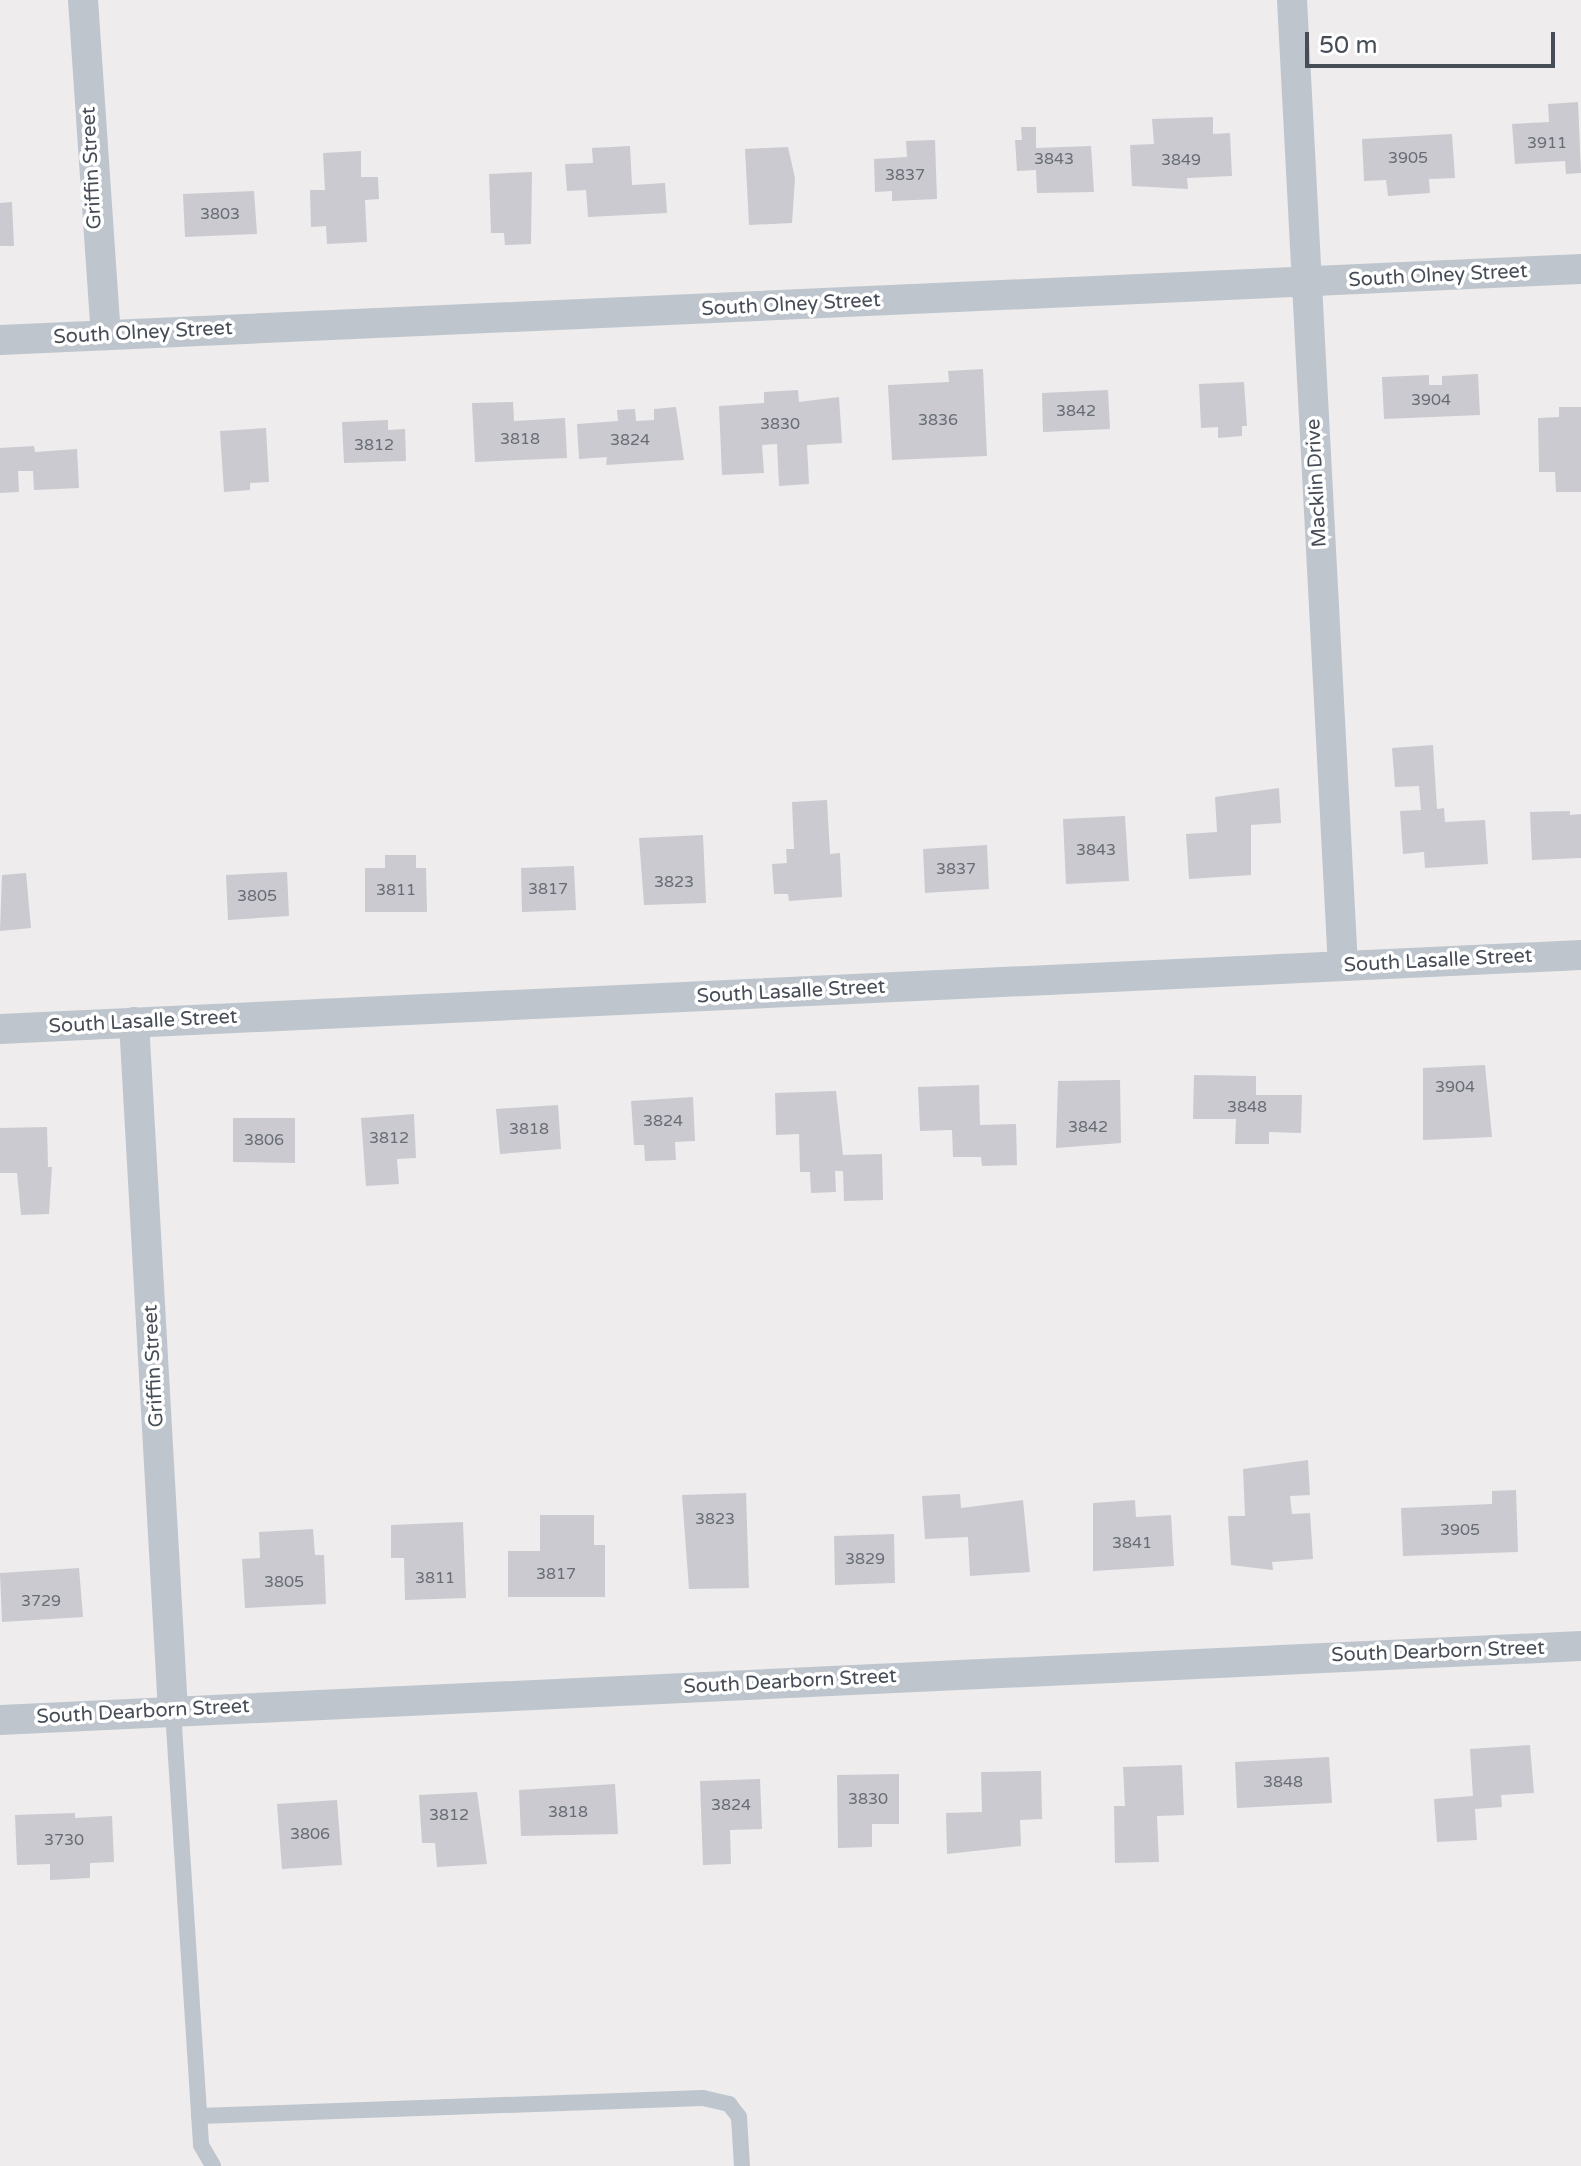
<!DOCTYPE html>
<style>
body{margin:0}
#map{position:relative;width:1581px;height:2166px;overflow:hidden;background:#eeecec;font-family:"Varela Round",sans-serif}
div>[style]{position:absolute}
.building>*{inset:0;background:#cacad0}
.lane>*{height:16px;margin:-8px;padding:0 8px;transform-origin:8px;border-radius:8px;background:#bec5cd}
.street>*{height:30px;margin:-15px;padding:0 15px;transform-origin:15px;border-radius:15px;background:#bec5cd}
span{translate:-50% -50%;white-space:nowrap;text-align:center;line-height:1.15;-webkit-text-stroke:7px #fff;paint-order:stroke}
.number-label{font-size:16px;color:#676c75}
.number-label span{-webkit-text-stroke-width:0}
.street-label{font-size:20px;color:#464d57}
.scale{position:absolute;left:1305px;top:32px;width:250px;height:36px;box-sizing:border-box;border:4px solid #464d57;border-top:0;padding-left:10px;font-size:24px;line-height:28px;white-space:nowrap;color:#464d57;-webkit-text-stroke:6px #fff;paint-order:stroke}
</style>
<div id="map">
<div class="building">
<div style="clip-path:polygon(1578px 102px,1581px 173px,1566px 174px,1565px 161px,1515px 164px,1512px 124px,1549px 122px,1548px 104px)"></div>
<div style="clip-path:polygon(1213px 117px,1213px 134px,1230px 133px,1232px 176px,1187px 178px,1188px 189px,1132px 186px,1130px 145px,1154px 144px,1152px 119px)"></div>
<div style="clip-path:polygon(1021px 127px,1036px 127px,1036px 148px,1091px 146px,1094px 192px,1037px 193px,1036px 170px,1017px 171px,1015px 140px,1022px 140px)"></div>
<div style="clip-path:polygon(1452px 134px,1455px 178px,1429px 179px,1430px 193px,1388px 196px,1386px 180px,1364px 181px,1362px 139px)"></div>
<div style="clip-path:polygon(935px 140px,937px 199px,892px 201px,892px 191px,875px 192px,874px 159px,907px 157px,906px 141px)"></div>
<div style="clip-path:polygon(630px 146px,632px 185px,665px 183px,667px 213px,588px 217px,586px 190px,567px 191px,565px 164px,593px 163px,592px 148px)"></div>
<div style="clip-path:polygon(788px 147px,795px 178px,792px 223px,749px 225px,745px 149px)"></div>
<div style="clip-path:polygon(361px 151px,361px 177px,378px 177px,379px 199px,365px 200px,367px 242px,327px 244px,326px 226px,311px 227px,310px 190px,325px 190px,323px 153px)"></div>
<div style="clip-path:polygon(532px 172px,531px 244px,505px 245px,504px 233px,491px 233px,489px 174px)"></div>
<div style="clip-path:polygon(254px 191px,257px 234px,185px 237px,183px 194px)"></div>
<div style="clip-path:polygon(12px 202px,14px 246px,0 246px,0 203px)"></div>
<div style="clip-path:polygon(983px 369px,987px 456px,892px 460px,888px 385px,949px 382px,948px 371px)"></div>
<div style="clip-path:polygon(1478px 374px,1480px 415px,1384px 419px,1382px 377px,1429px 375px,1429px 385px,1442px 385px,1442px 376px)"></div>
<div style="clip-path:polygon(1244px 382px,1247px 426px,1242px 426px,1242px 436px,1218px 438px,1218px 427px,1201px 428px,1199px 384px)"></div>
<div style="clip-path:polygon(798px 390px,799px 402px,839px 397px,842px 443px,807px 445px,809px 484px,779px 486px,777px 444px,762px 445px,764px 473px,722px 475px,719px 406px,764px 403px,764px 392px)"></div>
<div style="clip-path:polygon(1108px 390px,1110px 429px,1043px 432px,1042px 393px)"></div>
<div style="clip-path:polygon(513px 402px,514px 421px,565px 418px,567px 458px,475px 462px,472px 403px)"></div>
<div style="clip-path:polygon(676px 407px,684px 460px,606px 465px,607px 457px,579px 459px,577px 424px,618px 421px,617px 410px,635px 409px,636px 421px,654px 420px,654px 409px)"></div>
<div style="clip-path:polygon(1559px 407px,1581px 407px,1581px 492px,1556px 492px,1555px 472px,1539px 472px,1538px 418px,1559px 417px)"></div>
<div style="clip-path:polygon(388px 420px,388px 430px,405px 429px,406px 461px,344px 463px,342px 422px)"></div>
<div style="clip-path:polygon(266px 428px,269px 482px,250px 483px,250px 490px,224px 492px,220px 431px)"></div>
<div style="clip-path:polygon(34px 446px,35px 452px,77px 449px,79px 488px,34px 490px,33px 471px,18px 471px,19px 492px,0 493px,0 448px)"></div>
<div style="clip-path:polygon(1433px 745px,1437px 809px,1444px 808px,1445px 822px,1485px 820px,1488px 864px,1425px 868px,1424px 852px,1403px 854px,1400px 811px,1421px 810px,1419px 786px,1395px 787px,1392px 748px)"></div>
<div style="clip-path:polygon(1279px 788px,1281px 823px,1251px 825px,1251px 875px,1189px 879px,1186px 834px,1217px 832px,1215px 797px)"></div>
<div style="clip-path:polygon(827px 800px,830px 854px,840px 853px,842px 897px,789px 901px,788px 894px,774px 894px,772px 864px,787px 863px,786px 849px,794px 849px,792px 802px)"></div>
<div style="clip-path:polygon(1570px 811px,1570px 815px,1581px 814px,1581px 858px,1532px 860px,1530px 812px)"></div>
<div style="clip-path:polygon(1125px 816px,1129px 881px,1066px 884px,1063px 819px)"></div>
<div style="clip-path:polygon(703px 835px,706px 903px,644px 905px,639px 838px)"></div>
<div style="clip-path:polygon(987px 845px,989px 889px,925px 893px,923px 849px)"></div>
<div style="clip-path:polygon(385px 855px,416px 855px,416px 868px,426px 868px,427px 912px,365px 912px,365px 868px,385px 868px)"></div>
<div style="clip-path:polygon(574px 866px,576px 910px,522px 912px,521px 868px)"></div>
<div style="clip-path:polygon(287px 872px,289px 916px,228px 920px,226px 875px)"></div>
<div style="clip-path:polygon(26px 873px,31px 928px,0 931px,2px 875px)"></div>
<div style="clip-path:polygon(1485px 1065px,1492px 1137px,1423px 1140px,1423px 1068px)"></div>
<div style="clip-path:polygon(1194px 1075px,1256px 1076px,1256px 1095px,1302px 1095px,1301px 1133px,1269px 1132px,1269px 1144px,1235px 1144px,1236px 1119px,1193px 1119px)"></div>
<div style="clip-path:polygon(1120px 1080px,1121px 1143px,1056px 1148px,1058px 1081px)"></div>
<div style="clip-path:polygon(979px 1085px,980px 1125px,1016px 1124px,1017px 1165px,982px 1166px,981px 1157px,953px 1157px,952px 1130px,920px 1131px,918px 1087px)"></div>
<div style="clip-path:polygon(836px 1091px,843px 1155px,882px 1154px,883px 1200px,844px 1201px,843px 1171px,835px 1171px,836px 1192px,811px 1193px,810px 1172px,800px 1172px,799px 1134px,776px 1135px,775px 1093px)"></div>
<div style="clip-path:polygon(693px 1097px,695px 1141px,675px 1142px,676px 1160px,645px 1161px,644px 1145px,634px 1145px,631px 1101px)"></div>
<div style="clip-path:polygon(558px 1105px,561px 1149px,500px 1154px,496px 1109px)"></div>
<div style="clip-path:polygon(414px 1114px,416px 1158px,397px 1159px,399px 1184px,366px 1186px,361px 1118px)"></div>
<div style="clip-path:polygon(233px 1118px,295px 1118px,295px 1163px,233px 1162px)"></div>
<div style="clip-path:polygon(47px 1127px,48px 1167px,52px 1167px,49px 1214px,21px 1215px,17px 1173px,0 1173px,0 1128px)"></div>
<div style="clip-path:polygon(1308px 1460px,1310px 1495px,1290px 1496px,1292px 1514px,1310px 1513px,1313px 1559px,1272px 1562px,1273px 1570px,1231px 1565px,1228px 1516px,1245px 1516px,1243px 1469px)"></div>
<div style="clip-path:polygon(1516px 1490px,1518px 1552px,1403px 1556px,1401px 1508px,1492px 1504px,1492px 1491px)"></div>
<div style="clip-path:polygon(746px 1493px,749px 1588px,689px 1589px,682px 1495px)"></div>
<div style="clip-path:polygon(960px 1494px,961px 1508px,1023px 1500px,1030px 1572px,970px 1576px,968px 1537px,925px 1539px,922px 1496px)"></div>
<div style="clip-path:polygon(1135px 1500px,1136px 1517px,1171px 1515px,1174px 1566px,1093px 1571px,1093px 1503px)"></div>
<div style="clip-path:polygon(540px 1515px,594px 1515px,594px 1545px,605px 1545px,605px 1597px,508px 1597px,508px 1551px,540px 1551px)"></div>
<div style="clip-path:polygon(463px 1522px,466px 1598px,405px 1600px,404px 1558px,391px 1558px,391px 1525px)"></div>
<div style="clip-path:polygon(313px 1529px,315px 1555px,324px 1555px,326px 1604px,245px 1608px,242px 1559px,260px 1558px,259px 1532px)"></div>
<div style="clip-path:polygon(894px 1534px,895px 1583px,835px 1585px,834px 1536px)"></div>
<div style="clip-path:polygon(79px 1568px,83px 1617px,2px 1622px,0 1573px)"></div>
<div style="clip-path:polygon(1530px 1745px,1534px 1793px,1501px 1795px,1502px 1807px,1475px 1809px,1477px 1840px,1437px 1842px,1434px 1799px,1473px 1796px,1470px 1749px)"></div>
<div style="clip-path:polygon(1329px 1757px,1332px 1803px,1237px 1808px,1235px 1762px)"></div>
<div style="clip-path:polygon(1182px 1765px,1184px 1815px,1157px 1816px,1159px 1862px,1115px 1863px,1114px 1806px,1125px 1806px,1123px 1767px)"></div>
<div style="clip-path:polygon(1041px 1771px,1042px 1819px,1020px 1820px,1021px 1846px,947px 1854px,946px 1813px,982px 1812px,981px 1772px)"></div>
<div style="clip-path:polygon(899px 1774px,899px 1824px,872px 1824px,872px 1847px,838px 1848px,837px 1775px)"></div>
<div style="clip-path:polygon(760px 1779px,762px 1829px,730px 1830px,731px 1864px,703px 1865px,700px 1781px)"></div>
<div style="clip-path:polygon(615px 1784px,618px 1834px,521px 1836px,519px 1790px)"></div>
<div style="clip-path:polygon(477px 1792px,487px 1864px,437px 1867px,435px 1843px,422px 1843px,419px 1795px)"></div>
<div style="clip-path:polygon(337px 1800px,342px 1865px,282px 1869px,277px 1804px)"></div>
<div style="clip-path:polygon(75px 1813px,75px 1818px,112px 1816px,114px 1862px,90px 1863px,90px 1878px,50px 1880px,50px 1864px,17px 1865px,15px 1815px)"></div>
</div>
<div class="lane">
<div style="left:173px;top:1711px;width:435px;rotate:86.3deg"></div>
<div style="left:201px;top:2145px;width:24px;rotate:60deg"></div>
<div style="left:199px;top:2116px;width:504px;rotate:-2.05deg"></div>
<div style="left:703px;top:2098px;width:27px;rotate:13deg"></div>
<div style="left:729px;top:2104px;width:16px;rotate:52deg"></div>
<div style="left:739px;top:2117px;width:49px;rotate:86.5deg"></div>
</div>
<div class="street">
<div style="left:83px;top:0;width:336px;rotate:86.1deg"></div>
<div style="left:1292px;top:0;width:967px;rotate:86.98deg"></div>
<div style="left:0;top:340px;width:1583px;rotate:-2.57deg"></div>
<div style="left:134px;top:1022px;width:690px;rotate:86.76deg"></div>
<div style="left:0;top:1029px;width:1583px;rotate:-2.68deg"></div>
<div style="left:0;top:1720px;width:1583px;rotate:-2.68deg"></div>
</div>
<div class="number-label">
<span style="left:1547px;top:143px">3911</span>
<span style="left:1408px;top:158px">3905</span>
<span style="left:1054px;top:159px">3843</span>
<span style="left:1181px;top:160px">3849</span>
<span style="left:905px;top:175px">3837</span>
<span style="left:220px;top:214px">3803</span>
<span style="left:1431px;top:400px">3904</span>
<span style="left:1076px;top:411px">3842</span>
<span style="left:938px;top:420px">3836</span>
<span style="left:780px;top:424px">3830</span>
<span style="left:520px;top:439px">3818</span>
<span style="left:630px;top:440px">3824</span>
<span style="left:374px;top:445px">3812</span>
<span style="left:1096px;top:850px">3843</span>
<span style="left:956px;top:869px">3837</span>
<span style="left:674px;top:882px">3823</span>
<span style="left:548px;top:889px">3817</span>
<span style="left:396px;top:890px">3811</span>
<span style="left:257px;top:896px">3805</span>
<span style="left:1455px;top:1087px">3904</span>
<span style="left:1247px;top:1107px">3848</span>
<span style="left:663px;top:1121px">3824</span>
<span style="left:1088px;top:1127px">3842</span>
<span style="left:529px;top:1129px">3818</span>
<span style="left:389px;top:1138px">3812</span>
<span style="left:264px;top:1140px">3806</span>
<span style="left:715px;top:1519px">3823</span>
<span style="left:1460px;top:1530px">3905</span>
<span style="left:1132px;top:1543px">3841</span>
<span style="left:865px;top:1559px">3829</span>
<span style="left:556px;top:1574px">3817</span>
<span style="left:435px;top:1578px">3811</span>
<span style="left:284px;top:1582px">3805</span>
<span style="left:41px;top:1601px">3729</span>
<span style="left:1283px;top:1782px">3848</span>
<span style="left:868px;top:1799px">3830</span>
<span style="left:731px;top:1805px">3824</span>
<span style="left:568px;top:1812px">3818</span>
<span style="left:449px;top:1815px">3812</span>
<span style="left:310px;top:1834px">3806</span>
<span style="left:64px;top:1840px">3730</span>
</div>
<div class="street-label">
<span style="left:92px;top:168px;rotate:-93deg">Griffin Street</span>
<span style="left:1438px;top:276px;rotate:-3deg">South Olney Street</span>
<span style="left:791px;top:305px;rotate:-3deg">South Olney Street</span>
<span style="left:143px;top:333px;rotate:-3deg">South Olney Street</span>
<span style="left:1317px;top:483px;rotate:-93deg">Macklin Drive</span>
<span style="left:1438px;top:961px;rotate:-3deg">South Lasalle Street</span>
<span style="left:791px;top:992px;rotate:-3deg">South Lasalle Street</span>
<span style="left:143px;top:1022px;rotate:-3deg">South Lasalle Street</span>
<span style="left:154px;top:1366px;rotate:-93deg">Griffin Street</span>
<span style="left:1438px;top:1652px;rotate:-2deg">South Dearborn Street</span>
<span style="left:790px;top:1682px;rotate:-3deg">South Dearborn Street</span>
<span style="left:143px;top:1712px;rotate:-3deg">South Dearborn Street</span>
</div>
<div class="scale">50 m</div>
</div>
